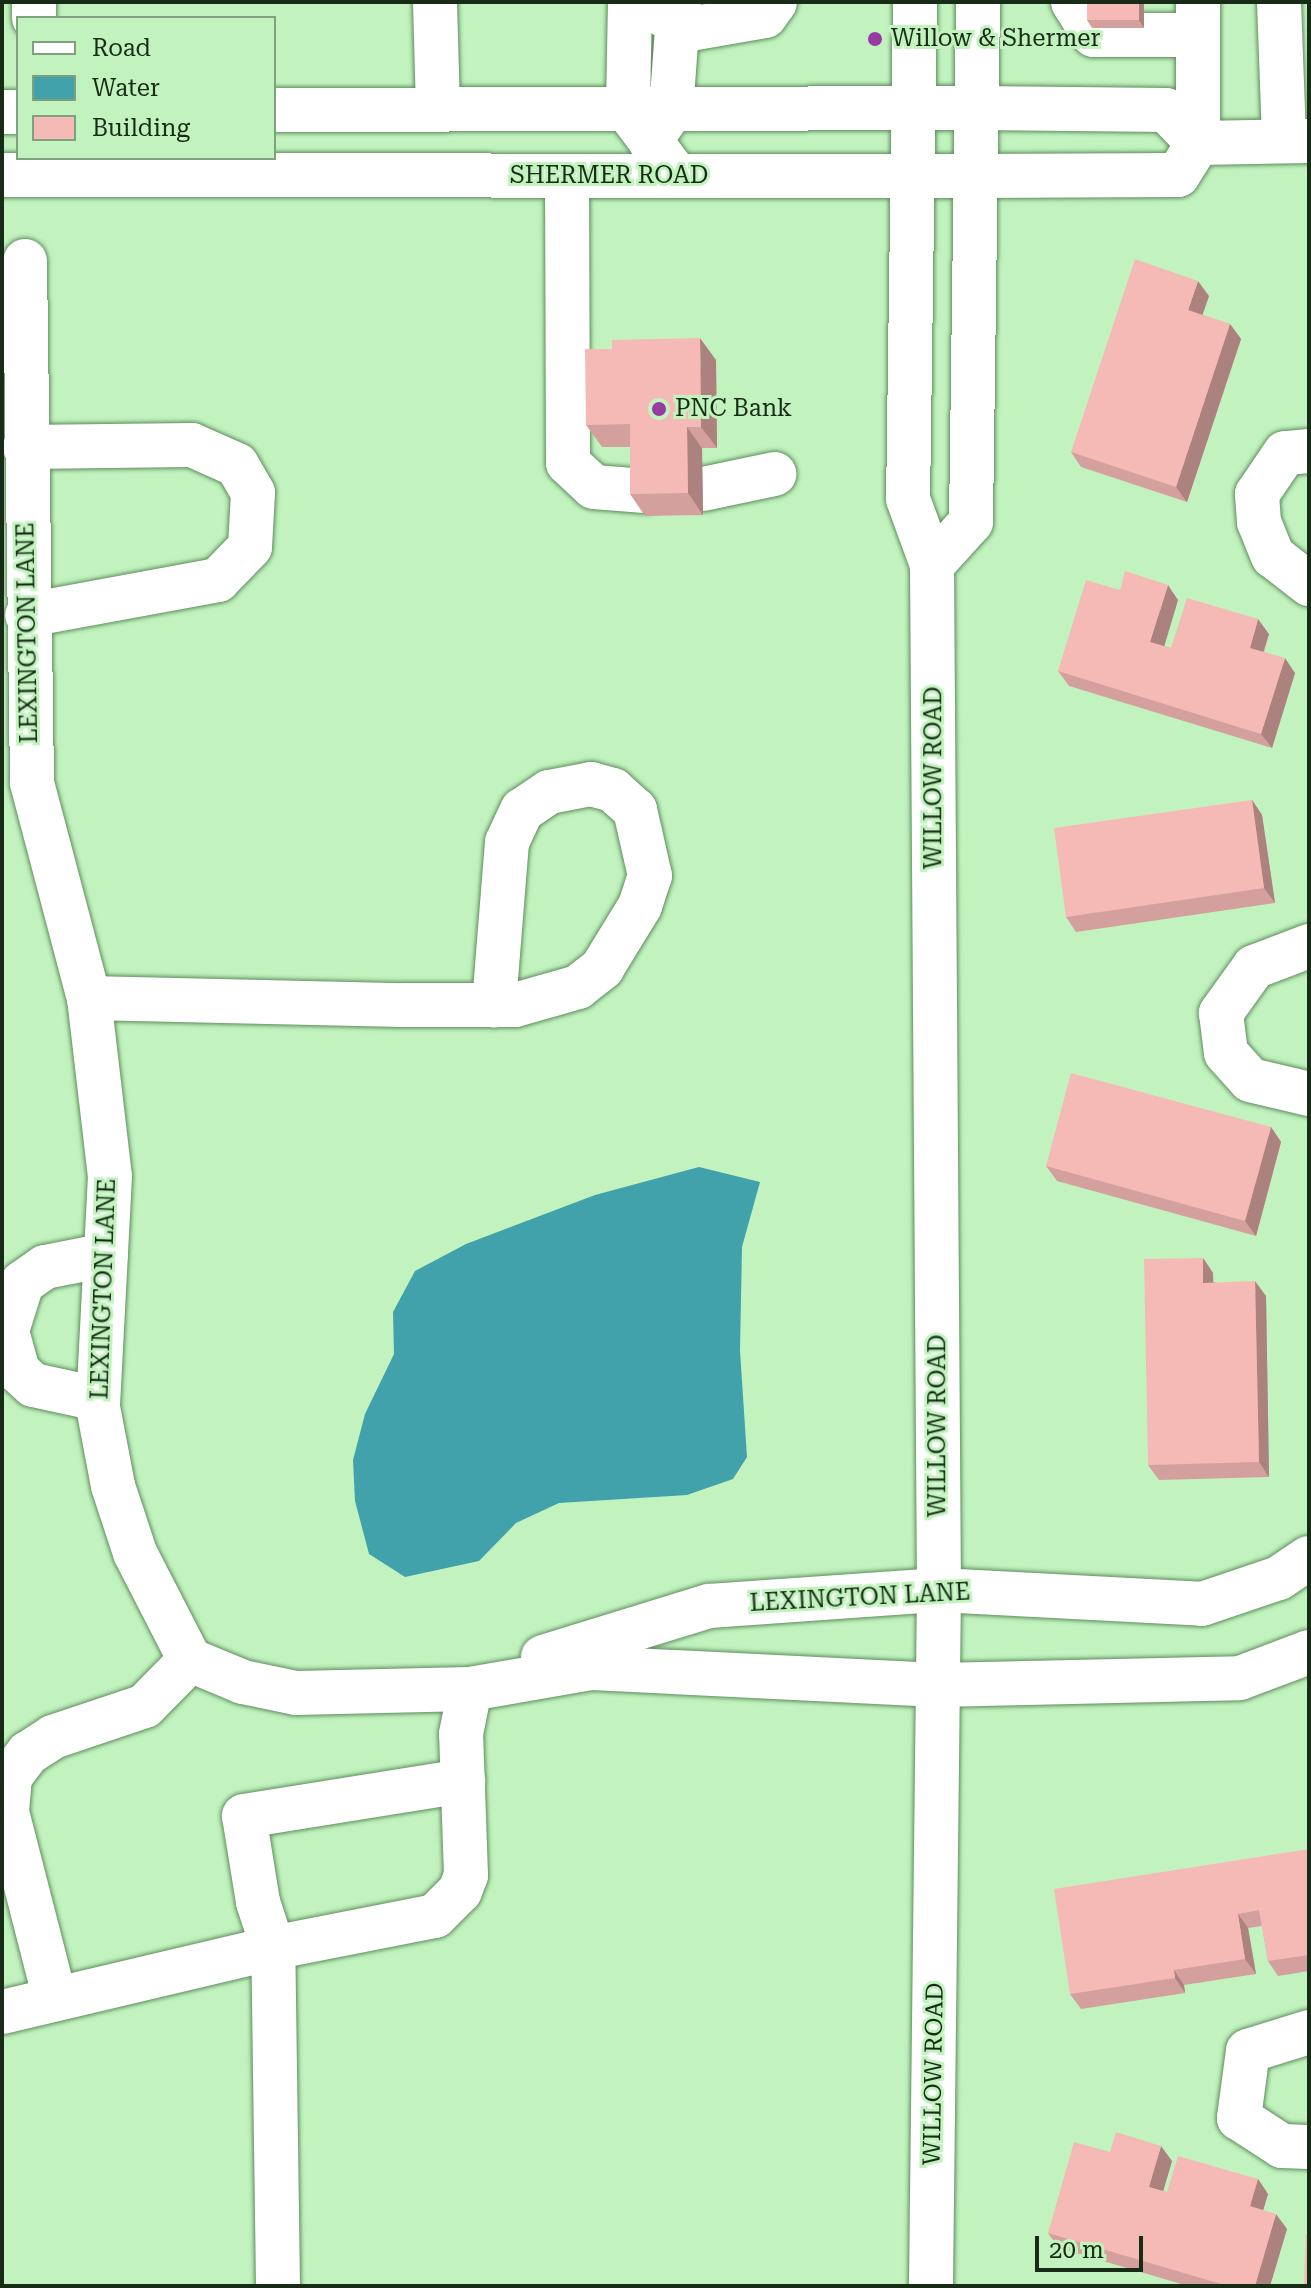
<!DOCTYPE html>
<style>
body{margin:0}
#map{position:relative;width:1311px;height:2288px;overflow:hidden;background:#c2f3bf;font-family:"Roboto Serif",serif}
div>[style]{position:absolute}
.water>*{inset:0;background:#41a2ab}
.roads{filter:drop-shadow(0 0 2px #5f8d5d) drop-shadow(0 0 2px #5f8d5d)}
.minor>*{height:44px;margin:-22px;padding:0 22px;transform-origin:22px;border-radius:22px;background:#fff}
.major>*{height:44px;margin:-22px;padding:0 22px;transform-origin:22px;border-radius:22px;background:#fff}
.wall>*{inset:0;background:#d4a09d}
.shaded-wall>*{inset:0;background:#ac827f}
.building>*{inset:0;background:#f6bab6}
.dots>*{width:22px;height:22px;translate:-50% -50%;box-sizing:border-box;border:4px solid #c2f3bf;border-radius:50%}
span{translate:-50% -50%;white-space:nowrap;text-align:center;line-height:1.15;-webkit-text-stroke:6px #c2f3bf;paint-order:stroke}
.poi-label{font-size:24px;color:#182b17}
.left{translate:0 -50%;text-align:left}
.street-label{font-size:24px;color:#182b17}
.frame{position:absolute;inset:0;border:4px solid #182b17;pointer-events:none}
.legend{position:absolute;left:16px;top:16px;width:260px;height:144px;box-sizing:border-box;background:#c2f3bf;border:2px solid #7ea37c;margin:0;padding:10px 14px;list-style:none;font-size:24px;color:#182b17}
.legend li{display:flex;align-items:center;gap:16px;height:40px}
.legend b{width:40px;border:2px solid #7ea37c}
.scale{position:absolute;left:1035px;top:2236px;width:108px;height:36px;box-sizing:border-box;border:4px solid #182b17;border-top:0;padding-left:10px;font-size:24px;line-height:28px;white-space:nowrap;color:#182b17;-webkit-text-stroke:6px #c2f3bf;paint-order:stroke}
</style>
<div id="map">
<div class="water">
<div style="clip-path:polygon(699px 1167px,760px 1182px,742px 1247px,740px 1351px,747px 1457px,733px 1479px,687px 1495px,559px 1503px,516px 1523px,479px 1561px,405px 1577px,369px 1554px,355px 1501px,353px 1460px,365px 1414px,394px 1354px,393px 1312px,415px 1271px,466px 1244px,595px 1195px)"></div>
</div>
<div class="roads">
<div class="minor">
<div style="left:34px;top:2px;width:16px;rotate:90deg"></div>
<div style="left:435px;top:2px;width:107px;rotate:88.4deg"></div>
<div style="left:630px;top:2px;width:109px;rotate:91.1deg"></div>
<div style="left:628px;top:111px;width:81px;rotate:53deg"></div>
<div style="left:1073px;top:2px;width:39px;rotate:58deg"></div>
<div style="left:1094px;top:35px;width:103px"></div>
<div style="left:1198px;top:2px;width:141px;rotate:90deg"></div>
<div style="left:1279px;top:2px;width:139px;rotate:87.9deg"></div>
<div style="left:662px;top:4px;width:10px;rotate:90deg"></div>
<div style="left:662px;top:14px;width:32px;rotate:28deg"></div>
<div style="left:690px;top:29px;width:76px;rotate:-9.8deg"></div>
<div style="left:765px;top:16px;width:17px;rotate:-54deg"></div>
<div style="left:977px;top:108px;width:189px;rotate:0.6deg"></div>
<div style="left:1166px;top:110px;width:46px;rotate:45.9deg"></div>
<div style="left:1198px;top:143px;width:111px;rotate:-1deg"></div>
<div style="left:650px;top:141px;width:37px;rotate:-55deg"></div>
<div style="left:671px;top:111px;width:109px;rotate:-85.8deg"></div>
<div style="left:567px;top:176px;width:287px;rotate:89.8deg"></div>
<div style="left:568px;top:463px;width:35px;rotate:43deg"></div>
<div style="left:594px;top:487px;width:51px;rotate:4.5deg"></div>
<div style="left:976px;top:176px;width:202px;rotate:-0.3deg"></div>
<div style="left:1178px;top:175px;width:38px;rotate:-58deg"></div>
<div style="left:25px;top:261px;width:522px;rotate:89.23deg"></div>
<div style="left:32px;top:783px;width:222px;rotate:75.2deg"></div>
<div style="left:89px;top:998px;width:179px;rotate:83.3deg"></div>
<div style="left:110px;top:1176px;width:231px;rotate:93deg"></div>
<div style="left:98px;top:1407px;width:80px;rotate:79.2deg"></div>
<div style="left:113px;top:1486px;width:71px;rotate:71.8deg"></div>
<div style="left:135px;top:1553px;width:120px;rotate:62.8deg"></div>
<div style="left:190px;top:1660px;width:64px;rotate:134.4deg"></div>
<div style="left:145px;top:1706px;width:97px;rotate:161.4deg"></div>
<div style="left:53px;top:1737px;width:30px;rotate:147deg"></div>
<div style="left:28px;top:1753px;width:30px;rotate:127deg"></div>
<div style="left:10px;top:1777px;width:35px;rotate:95deg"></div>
<div style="left:7px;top:1812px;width:193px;rotate:75.6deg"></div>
<div style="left:25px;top:447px;width:167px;rotate:-0.7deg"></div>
<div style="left:192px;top:445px;width:49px;rotate:24deg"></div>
<div style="left:237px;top:465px;width:32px;rotate:60deg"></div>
<div style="left:253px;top:493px;width:54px;rotate:93.2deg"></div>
<div style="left:250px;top:547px;width:46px;rotate:134.1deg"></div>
<div style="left:218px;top:580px;width:194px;rotate:169.6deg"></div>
<div style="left:1309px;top:451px;width:24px;rotate:175deg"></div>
<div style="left:1285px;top:453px;width:50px;rotate:124.3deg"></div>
<div style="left:1257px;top:494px;width:28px;rotate:86deg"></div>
<div style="left:1259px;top:522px;width:37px;rotate:68deg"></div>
<div style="left:1273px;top:556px;width:46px;rotate:37.9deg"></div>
<div style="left:703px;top:489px;width:73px;rotate:-11.9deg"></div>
<div style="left:1309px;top:946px;width:59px;rotate:159.1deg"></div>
<div style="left:1254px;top:967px;width:57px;rotate:125.7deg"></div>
<div style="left:1221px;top:1013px;width:40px;rotate:82.9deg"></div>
<div style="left:1226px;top:1053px;width:36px;rotate:48deg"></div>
<div style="left:1250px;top:1080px;width:61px;rotate:13.3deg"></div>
<div style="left:89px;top:998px;width:314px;rotate:1.3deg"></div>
<div style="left:403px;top:1005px;width:112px"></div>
<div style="left:515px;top:1005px;width:66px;rotate:-15.9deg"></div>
<div style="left:578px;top:987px;width:31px;rotate:-38deg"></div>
<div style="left:602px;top:968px;width:73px;rotate:-58.5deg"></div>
<div style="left:640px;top:906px;width:32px;rotate:-72deg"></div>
<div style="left:650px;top:876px;width:68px;rotate:-102.8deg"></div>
<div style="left:635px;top:810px;width:30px;rotate:-138deg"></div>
<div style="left:613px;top:790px;width:23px;rotate:-165deg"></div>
<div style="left:591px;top:784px;width:43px;rotate:169.2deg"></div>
<div style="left:549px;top:792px;width:32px;rotate:146deg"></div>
<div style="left:522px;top:810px;width:35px;rotate:115deg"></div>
<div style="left:507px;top:842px;width:164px;rotate:94.6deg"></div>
<div style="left:98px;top:1399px;width:66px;rotate:-167.8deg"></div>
<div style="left:33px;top:1385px;width:21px;rotate:-137deg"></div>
<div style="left:18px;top:1371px;width:41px;rotate:-105.4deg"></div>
<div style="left:7px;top:1331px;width:50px;rotate:-72.6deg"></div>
<div style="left:22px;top:1283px;width:28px;rotate:-35deg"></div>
<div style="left:45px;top:1267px;width:62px;rotate:-11.1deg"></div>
<div style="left:543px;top:1657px;width:174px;rotate:-17.1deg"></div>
<div style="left:709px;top:1606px;width:231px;rotate:-4deg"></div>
<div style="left:939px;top:1590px;width:263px;rotate:3deg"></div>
<div style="left:1202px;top:1604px;width:81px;rotate:-18.7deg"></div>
<div style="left:1279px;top:1578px;width:36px;rotate:-34deg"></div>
<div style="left:190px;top:1660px;width:57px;rotate:22.5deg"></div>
<div style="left:243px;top:1682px;width:54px;rotate:11.7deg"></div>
<div style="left:296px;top:1693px;width:174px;rotate:-1.3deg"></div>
<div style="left:470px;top:1689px;width:124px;rotate:-9.8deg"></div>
<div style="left:592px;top:1668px;width:346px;rotate:2.8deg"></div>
<div style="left:938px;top:1685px;width:302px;rotate:-1.3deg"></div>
<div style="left:1240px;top:1678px;width:74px;rotate:-20.6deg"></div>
<div style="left:2px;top:2012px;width:283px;rotate:-13.3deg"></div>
<div style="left:277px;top:1947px;width:161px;rotate:-11.1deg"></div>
<div style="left:435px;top:1916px;width:35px;rotate:-45deg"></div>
<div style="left:460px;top:1891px;width:17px;rotate:-69deg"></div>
<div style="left:466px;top:1875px;width:141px;rotate:-92deg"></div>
<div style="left:461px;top:1734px;width:46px;rotate:-78.7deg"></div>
<div style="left:1309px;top:2032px;width:64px;rotate:162.7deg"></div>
<div style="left:1248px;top:2051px;width:68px;rotate:97.7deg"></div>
<div style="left:1239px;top:2118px;width:51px;rotate:33.1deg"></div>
<div style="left:1282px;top:2146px;width:27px;rotate:2deg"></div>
<div style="left:278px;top:2286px;width:338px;rotate:-90.8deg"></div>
<div style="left:273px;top:1948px;width:48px;rotate:-108.1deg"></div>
<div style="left:258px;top:1902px;width:87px;rotate:-99.2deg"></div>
<div style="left:244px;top:1816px;width:222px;rotate:-9.1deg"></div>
</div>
<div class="major">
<div style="left:915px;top:2px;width:497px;rotate:90.8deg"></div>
<div style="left:908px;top:499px;width:70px;rotate:70deg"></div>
<div style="left:932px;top:565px;width:1025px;rotate:89.61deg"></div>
<div style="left:939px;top:1590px;width:696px;rotate:90.66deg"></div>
<div style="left:274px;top:110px;width:703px;rotate:-0.16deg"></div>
<div style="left:2px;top:112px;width:16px"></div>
<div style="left:2px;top:175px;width:974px;rotate:0.06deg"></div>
<div style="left:932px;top:565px;width:58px;rotate:-47.8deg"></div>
<div style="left:971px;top:522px;width:520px;rotate:-89.23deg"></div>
</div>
</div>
<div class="wall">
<div style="clip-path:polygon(1087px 2px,1144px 2px,1144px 28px,1092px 28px,1087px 20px)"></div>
<div style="clip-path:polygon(1209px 296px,1202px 315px,1230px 324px,1241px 339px,1187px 502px,1081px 467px,1071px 452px)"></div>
<div style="clip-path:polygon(716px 360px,717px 448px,702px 448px,703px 515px,645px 516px,630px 494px,630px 447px,602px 447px,586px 425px)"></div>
<div style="clip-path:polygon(1178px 600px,1164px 646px,1171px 648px,1269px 634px,1264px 652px,1295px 673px,1272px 748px,1069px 686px,1058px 671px)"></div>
<div style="clip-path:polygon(1252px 800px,1262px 815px,1275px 903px,1076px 932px,1066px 917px)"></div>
<div style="clip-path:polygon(1271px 1127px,1281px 1142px,1256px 1236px,1057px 1181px,1046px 1166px)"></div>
<div style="clip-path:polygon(1203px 1258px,1213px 1273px,1213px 1282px,1266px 1296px,1269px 1477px,1159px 1480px,1148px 1465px)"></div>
<div style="clip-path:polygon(1309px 1849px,1309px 1971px,1278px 1976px,1268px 1961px,1262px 1926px,1248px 1928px,1256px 1974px,1184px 1985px,1185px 1993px,1081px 2009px,1070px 1994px)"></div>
<div style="clip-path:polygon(1110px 2152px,1172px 2161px,1163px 2191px,1167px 2192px,1258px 2179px,1268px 2194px,1263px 2210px,1287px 2229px,1270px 2286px,1188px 2286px,1059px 2248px,1048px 2233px)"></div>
</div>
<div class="shaded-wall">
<div style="clip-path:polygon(1139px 2px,1144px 2px,1144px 28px,1139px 20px)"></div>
<div style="clip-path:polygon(1198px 281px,1209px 296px,1199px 325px,1188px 310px)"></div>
<div style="clip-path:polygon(1230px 324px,1241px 339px,1187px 502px,1176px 487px)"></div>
<div style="clip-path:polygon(700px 338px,716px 360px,717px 448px,701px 427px)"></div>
<div style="clip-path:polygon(687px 427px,702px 448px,703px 515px,688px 493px)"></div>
<div style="clip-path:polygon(1168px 585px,1178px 600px,1161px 657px,1150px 642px)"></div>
<div style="clip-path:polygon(1258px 619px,1269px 634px,1260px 662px,1250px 648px)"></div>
<div style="clip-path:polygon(1285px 658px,1295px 673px,1272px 748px,1261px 734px)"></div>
<div style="clip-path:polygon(1252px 800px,1262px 815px,1275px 903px,1264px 888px)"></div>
<div style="clip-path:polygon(1271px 1127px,1281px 1142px,1256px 1236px,1245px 1221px)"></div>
<div style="clip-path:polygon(1203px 1258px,1213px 1273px,1214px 1298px,1203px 1283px)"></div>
<div style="clip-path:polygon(1255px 1281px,1266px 1296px,1269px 1477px,1259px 1462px)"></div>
<div style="clip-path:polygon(1238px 1914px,1248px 1928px,1256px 1974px,1245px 1959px)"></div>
<div style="clip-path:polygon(1174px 1970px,1184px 1985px,1185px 1993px,1175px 1978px)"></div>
<div style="clip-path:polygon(1161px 2146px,1172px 2161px,1160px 2202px,1149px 2187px)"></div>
<div style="clip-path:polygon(1258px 2179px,1268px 2194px,1260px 2221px,1250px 2206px)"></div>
<div style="clip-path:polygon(1276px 2214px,1287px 2229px,1270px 2286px,1255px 2286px)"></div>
</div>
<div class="building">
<div style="clip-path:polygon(1087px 2px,1139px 2px,1139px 20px,1087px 20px)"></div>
<div style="clip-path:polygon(1135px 259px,1198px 281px,1188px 310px,1230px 324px,1176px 487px,1071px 452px)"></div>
<div style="clip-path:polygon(700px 338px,701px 427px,687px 427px,688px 493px,630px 494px,630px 424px,586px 425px,585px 349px,612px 349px,612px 340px)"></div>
<div style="clip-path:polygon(1125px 571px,1168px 585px,1150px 642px,1171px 648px,1187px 598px,1258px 619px,1250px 648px,1285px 658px,1261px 734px,1058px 671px,1086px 580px,1120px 590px)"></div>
<div style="clip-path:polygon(1252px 800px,1264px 888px,1066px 917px,1054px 828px)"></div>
<div style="clip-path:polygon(1071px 1073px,1271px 1127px,1245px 1221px,1046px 1166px)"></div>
<div style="clip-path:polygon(1203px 1258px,1203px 1283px,1255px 1281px,1259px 1462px,1148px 1465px,1144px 1259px)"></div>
<div style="clip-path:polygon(1309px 1849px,1309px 1955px,1268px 1961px,1259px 1910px,1238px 1914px,1245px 1959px,1174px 1970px,1175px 1978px,1070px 1994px,1054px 1889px)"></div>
<div style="clip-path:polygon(1116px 2132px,1161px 2146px,1149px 2187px,1167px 2192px,1178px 2156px,1258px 2179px,1250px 2206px,1276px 2214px,1255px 2286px,1228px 2286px,1048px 2233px,1074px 2142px,1110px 2152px)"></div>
<div style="clip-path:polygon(1306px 2234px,1309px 2234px,1309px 2286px,1304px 2286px)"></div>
</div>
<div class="dots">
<div style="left:875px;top:39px;background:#983aa3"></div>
<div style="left:659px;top:409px;background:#983aa3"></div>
</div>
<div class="poi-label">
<span class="left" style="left:891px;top:39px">Willow &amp; Shermer</span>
<span class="left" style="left:675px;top:409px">PNC Bank</span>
</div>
<div class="street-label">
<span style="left:609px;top:176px">SHERMER ROAD</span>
<span style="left:28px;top:633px;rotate:-91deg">LEXINGTON LANE</span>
<span style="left:934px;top:778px;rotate:-90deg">WILLOW ROAD</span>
<span style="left:104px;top:1289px;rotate:-88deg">LEXINGTON LANE</span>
<span style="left:938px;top:1426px;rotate:-90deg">WILLOW ROAD</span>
<span style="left:860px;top:1598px;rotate:-3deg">LEXINGTON LANE</span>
<span style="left:934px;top:2074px;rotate:-89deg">WILLOW ROAD</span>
</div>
<div class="frame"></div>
<ul class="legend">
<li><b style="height:10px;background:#fff"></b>Road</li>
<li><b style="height:22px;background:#41a2ab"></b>Water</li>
<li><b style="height:22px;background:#f6bab6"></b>Building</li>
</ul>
<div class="scale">20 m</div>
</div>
